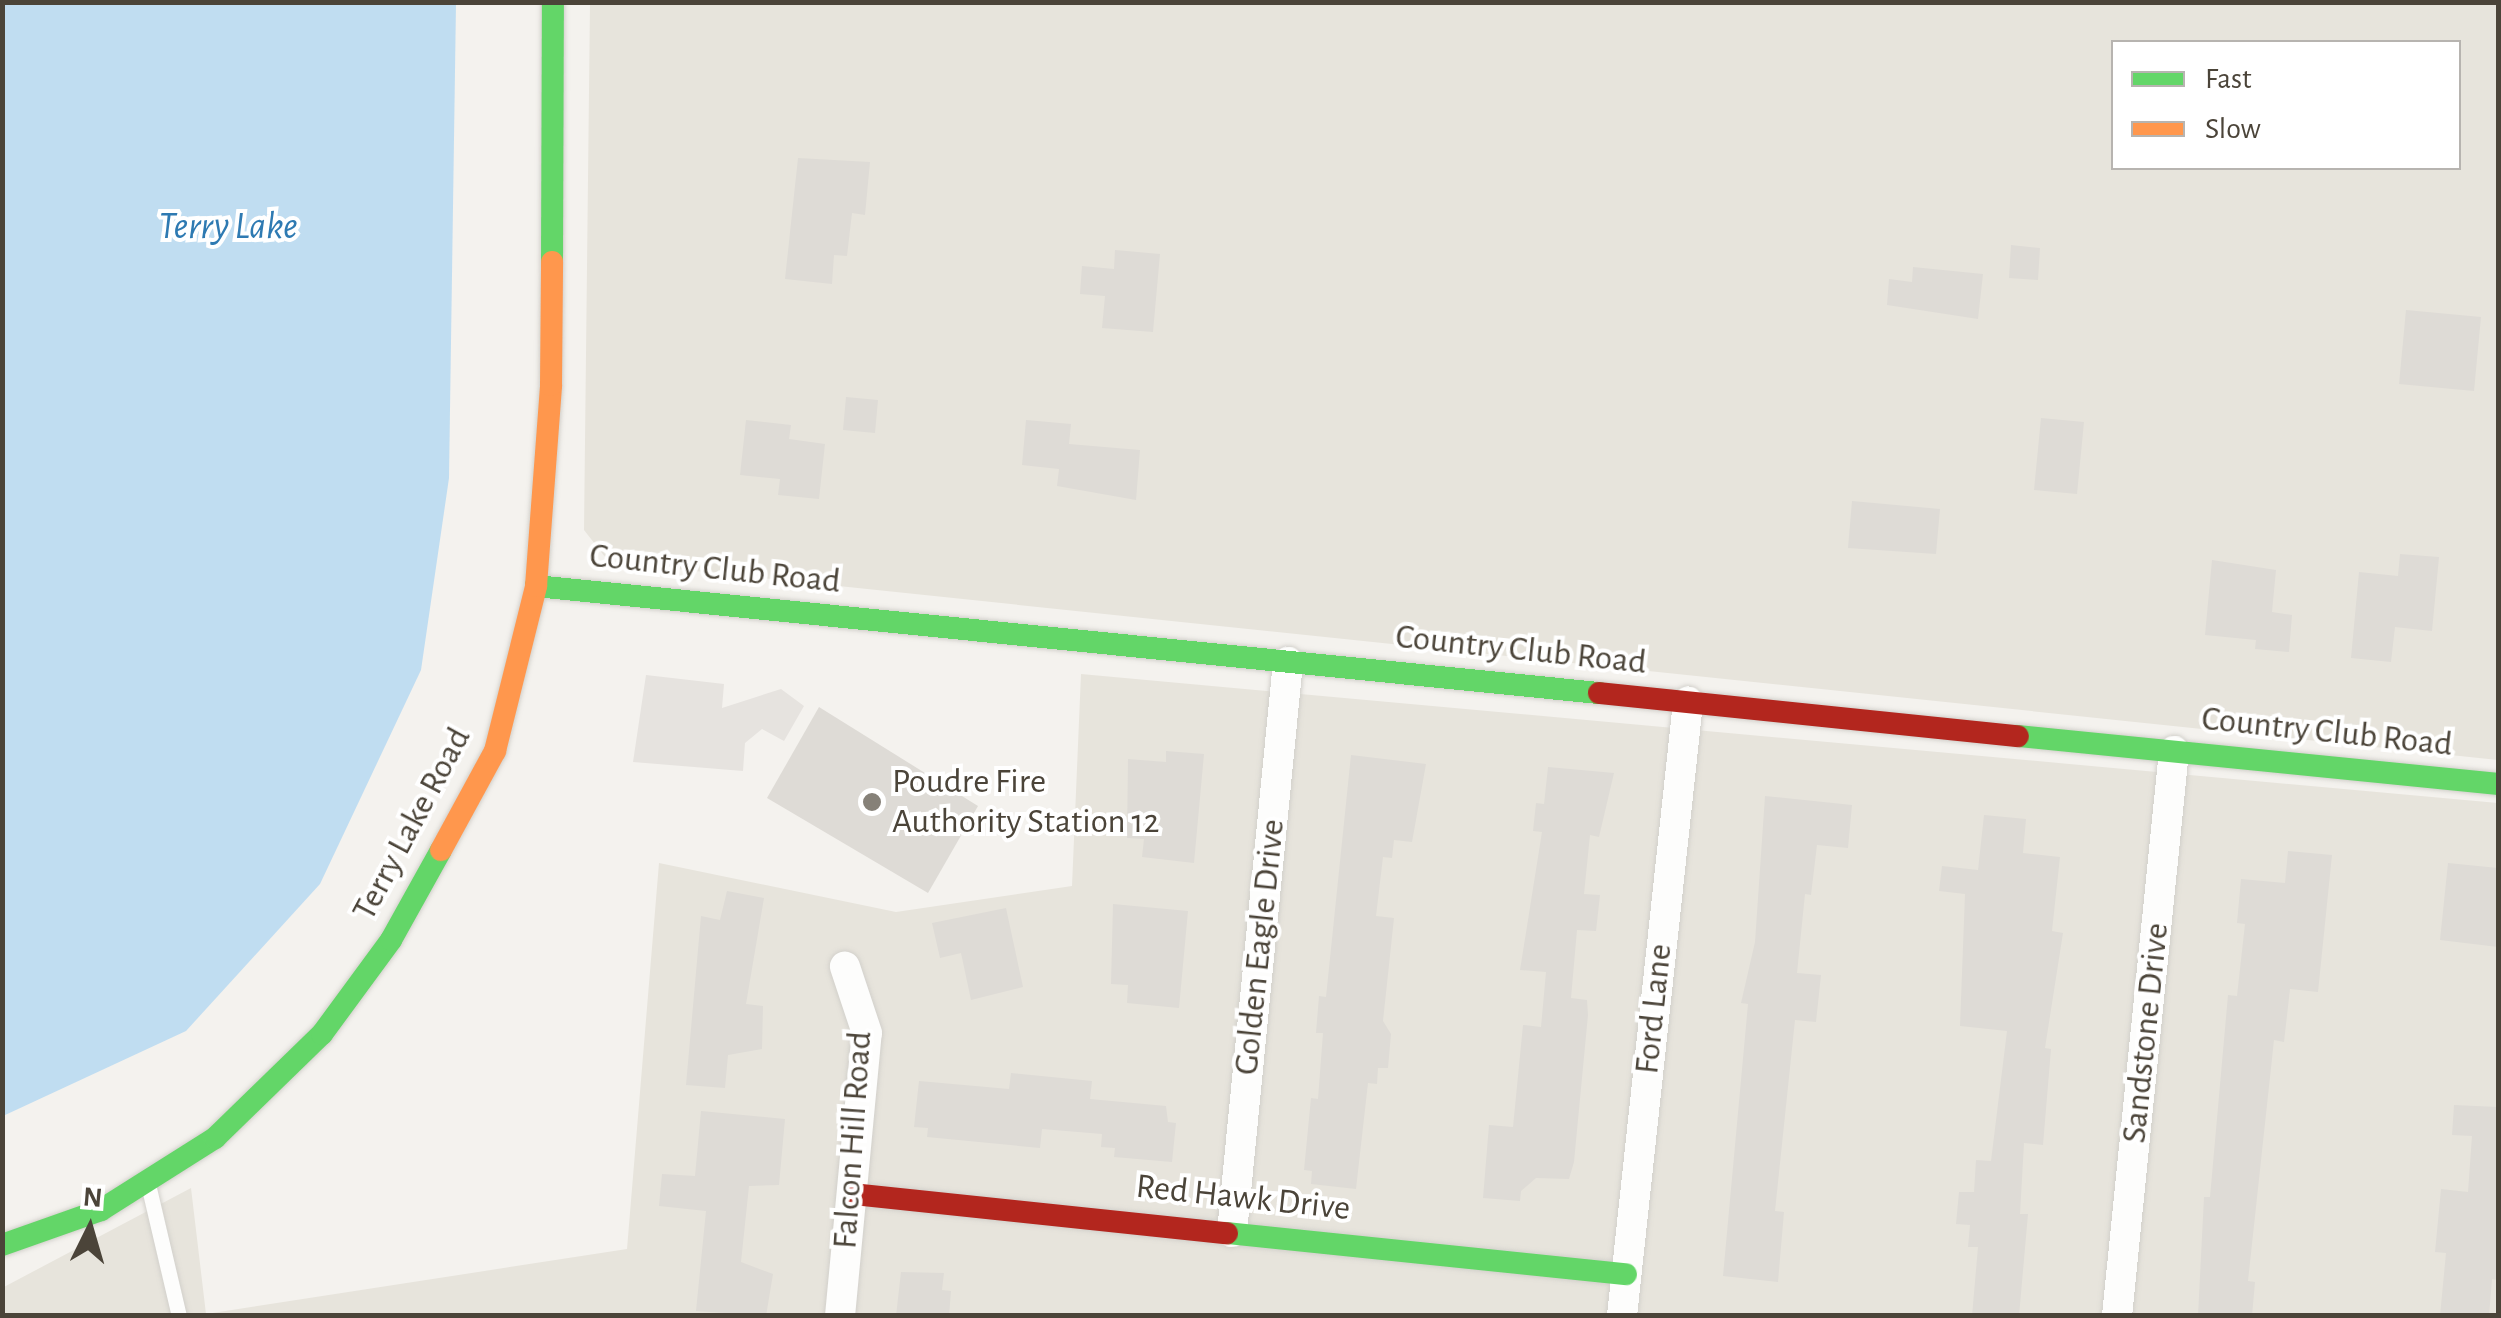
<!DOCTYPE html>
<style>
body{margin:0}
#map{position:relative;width:2501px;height:1318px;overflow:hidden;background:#f4f2ee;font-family:"Alegreya Sans",sans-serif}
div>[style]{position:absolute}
.residential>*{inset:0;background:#e7e4dc}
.parking>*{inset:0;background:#e6e3df}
.water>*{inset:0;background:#c0ddf1}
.building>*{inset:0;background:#dedbd6}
.roads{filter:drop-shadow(0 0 2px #d2d0cb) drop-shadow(0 0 2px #d2d0cb)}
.lane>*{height:15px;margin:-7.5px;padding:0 7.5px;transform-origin:7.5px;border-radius:7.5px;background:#fdfdfc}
.street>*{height:30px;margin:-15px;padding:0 15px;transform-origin:15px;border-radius:15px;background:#fdfdfc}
.fast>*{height:22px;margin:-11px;padding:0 11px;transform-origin:11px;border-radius:11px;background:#63d668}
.slow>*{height:22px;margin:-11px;padding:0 11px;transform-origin:11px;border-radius:11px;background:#ff974d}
.jam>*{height:22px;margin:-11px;padding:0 11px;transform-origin:11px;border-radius:11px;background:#b3261e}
.dots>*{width:28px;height:28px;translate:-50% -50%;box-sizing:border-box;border:5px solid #fff;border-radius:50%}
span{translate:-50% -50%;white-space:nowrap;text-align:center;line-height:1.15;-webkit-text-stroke:8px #fff;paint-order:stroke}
.street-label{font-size:35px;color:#4b4439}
.poi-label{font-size:35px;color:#4b4439}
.left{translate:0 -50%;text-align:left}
.water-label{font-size:38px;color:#2e7ab2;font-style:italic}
.frame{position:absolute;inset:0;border:5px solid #4b4439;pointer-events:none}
.legend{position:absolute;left:2111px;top:40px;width:350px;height:130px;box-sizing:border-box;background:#fff;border:2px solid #b7b4b0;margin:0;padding:12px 18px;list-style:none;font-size:30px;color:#4b4439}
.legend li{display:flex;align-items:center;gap:20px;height:50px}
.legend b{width:50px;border:2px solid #b7b4b0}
.north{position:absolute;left:40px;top:1178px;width:100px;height:100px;-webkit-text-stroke:8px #fff;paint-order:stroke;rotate:5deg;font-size:28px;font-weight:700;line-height:40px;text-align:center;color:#4b4439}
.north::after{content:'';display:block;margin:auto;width:35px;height:45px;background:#4b4439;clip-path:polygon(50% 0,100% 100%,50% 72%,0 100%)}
</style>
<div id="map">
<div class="residential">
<div style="clip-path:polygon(evenodd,590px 3px,2498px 3px,2498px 760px,609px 562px,584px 530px,590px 3px,2114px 42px,2458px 42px,2458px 168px,2114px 168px,2114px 42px)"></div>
<div style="clip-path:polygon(1081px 674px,2498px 803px,2498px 1315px,3px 1316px,2px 1288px,191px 1188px,206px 1314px,627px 1249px,659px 863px,896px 912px,1072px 886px)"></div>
</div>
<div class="parking">
<div style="clip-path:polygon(646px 675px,724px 684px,722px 708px,781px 689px,804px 706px,784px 741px,762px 729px,745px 743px,743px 771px,633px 762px)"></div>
</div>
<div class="water">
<div style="clip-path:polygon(2px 3px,456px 3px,449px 478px,421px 670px,320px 884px,186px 1031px,3px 1116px)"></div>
</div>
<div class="building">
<div style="clip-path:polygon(798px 158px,870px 162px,865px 215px,852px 213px,847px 256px,834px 255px,832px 284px,785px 279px)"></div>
<div style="clip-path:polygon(2011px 245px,2040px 248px,2038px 280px,2009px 278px)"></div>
<div style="clip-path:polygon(1115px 250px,1160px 254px,1153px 332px,1102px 328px,1105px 296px,1080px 294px,1082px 266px,1114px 269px)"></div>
<div style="clip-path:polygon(1913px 267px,1983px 274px,1978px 319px,1887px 305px,1889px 279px,1912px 282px)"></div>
<div style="clip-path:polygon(2406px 310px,2481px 317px,2474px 391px,2399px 384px)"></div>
<div style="clip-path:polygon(846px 397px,878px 400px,875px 433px,843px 430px)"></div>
<div style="clip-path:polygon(2041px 418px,2084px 422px,2077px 494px,2034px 490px)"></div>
<div style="clip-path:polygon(746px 420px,791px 425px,789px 439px,825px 444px,819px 499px,778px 495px,780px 479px,740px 475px)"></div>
<div style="clip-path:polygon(1026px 420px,1071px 424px,1069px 444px,1140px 450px,1136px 500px,1057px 486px,1059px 469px,1022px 465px)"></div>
<div style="clip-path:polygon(1852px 501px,1940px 509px,1936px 554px,1848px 548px)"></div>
<div style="clip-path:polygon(2400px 554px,2439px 557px,2432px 631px,2395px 627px,2391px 662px,2351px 658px,2359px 572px,2398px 576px)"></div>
<div style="clip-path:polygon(2212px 560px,2276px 570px,2272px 612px,2292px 615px,2289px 652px,2255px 649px,2256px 640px,2205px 635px)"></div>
<div style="clip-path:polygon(819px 707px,978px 806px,928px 893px,767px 798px)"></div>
<div style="clip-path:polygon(1166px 751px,1204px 754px,1194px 863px,1142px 857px,1144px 839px,1127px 838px,1128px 759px,1166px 762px)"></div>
<div style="clip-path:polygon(1351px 755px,1426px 764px,1412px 842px,1394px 840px,1392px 858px,1383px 857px,1376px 916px,1394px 918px,1383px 1021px,1391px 1034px,1388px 1068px,1378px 1068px,1377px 1084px,1368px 1083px,1356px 1189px,1311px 1184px,1312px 1171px,1304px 1170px,1311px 1098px,1318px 1099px,1323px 1033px,1316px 1033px,1319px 996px,1326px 997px)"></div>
<div style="clip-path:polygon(1548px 767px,1614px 773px,1599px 837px,1590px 835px,1584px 894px,1600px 895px,1596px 931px,1577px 930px,1571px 998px,1587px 1000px,1588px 1015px,1574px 1162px,1569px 1179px,1536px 1178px,1521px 1191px,1520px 1201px,1483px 1198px,1489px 1125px,1513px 1127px,1523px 1025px,1541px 1027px,1546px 972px,1520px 970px,1542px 832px,1533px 831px,1536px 803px,1544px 804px)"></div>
<div style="clip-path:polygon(1765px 796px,1852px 805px,1848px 848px,1817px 845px,1811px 895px,1805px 894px,1797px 973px,1821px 975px,1816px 1022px,1795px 1020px,1775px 1211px,1784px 1212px,1778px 1282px,1723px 1276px,1748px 1004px,1741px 1003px,1755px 942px)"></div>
<div style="clip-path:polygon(1984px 815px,2026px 819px,2023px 853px,2060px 857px,2052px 931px,2063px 933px,2045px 1048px,2051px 1049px,2043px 1145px,2024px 1143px,2020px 1214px,2028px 1214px,2019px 1316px,1972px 1316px,1978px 1247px,1968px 1247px,1970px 1225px,1956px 1224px,1959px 1192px,1974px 1192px,1976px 1160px,1991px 1161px,2007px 1031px,1960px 1026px,1965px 894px,1939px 891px,1942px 866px,1978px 870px)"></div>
<div style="clip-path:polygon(2288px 851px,2332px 855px,2318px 992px,2290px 989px,2284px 1042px,2274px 1040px,2248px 1281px,2255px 1282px,2252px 1316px,2198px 1316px,2204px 1197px,2210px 1197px,2228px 995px,2237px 996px,2245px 924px,2237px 923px,2241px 879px,2285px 883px)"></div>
<div style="clip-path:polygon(2448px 863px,2498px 868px,2498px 947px,2440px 940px)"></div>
<div style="clip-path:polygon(727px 891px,764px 898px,746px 1004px,763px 1006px,762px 1049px,728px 1055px,725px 1088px,686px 1085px,701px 916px,720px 920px)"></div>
<div style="clip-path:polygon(1113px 904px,1188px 911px,1179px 1008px,1127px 1003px,1128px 985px,1111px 984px)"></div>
<div style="clip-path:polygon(1006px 908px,1023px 987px,971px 1000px,961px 953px,940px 958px,932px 923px)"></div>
<div style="clip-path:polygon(1011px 1073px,1092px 1081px,1090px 1099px,1166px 1106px,1168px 1122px,1176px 1123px,1172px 1162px,1114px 1157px,1115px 1148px,1101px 1147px,1102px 1134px,1042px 1129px,1040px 1148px,927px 1137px,928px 1128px,914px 1127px,919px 1081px,1009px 1089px)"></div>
<div style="clip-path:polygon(2454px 1105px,2498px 1107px,2498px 1280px,2492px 1279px,2489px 1316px,2440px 1316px,2446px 1253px,2435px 1252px,2441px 1189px,2468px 1192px,2472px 1136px,2452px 1135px)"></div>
<div style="clip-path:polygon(701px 1111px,785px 1119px,779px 1185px,749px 1186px,741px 1262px,773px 1274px,766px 1316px,696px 1311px,706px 1211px,659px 1206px,662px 1174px,695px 1176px)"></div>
<div style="clip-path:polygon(901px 1272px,944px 1273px,942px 1290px,951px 1291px,949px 1316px,896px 1316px)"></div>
</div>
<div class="roads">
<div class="lane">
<div style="left:148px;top:1184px;width:136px;rotate:76.8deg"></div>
</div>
<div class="street">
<div style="left:1232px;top:1232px;width:573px;rotate:-84.39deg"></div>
<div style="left:840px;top:1316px;width:284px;rotate:-84.6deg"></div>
<div style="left:867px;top:1033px;width:70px;rotate:-108.4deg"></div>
<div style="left:1622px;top:1316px;width:618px;rotate:-83.86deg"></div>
<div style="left:2117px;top:1316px;width:568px;rotate:-84.24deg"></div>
</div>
<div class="fast">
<div style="left:552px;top:262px;width:260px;rotate:-89.8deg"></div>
<div style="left:536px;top:586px;width:1068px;rotate:5.75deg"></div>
<div style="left:2018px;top:736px;width:482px;rotate:5.7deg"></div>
<div style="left:1227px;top:1233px;width:401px;rotate:5.9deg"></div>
<div style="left:2px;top:1245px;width:105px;rotate:-19.5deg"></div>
<div style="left:101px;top:1210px;width:135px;rotate:-32.3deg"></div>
<div style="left:215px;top:1138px;width:149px;rotate:-44.2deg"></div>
<div style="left:322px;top:1034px;width:117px;rotate:-53.7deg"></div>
<div style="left:391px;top:940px;width:103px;rotate:-60.9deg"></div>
</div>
<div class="slow">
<div style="left:441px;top:850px;width:113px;rotate:-61.4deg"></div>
<div style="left:495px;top:751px;width:170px;rotate:-76deg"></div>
<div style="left:536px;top:586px;width:202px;rotate:-85.7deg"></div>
<div style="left:551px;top:385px;width:123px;rotate:-89.5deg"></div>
</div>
<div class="jam">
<div style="left:1599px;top:693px;width:421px;rotate:5.9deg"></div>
<div style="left:853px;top:1194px;width:376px;rotate:6deg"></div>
</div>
</div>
<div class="dots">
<div style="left:872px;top:802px;background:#868178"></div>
</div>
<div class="street-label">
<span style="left:715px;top:569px;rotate:6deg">Country Club Road</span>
<span style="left:1521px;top:650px;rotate:6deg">Country Club Road</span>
<span style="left:2327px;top:732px;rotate:6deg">Country Club Road</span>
<span style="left:412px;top:824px;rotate:-62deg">Terry Lake Road</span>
<span style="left:1260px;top:947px;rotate:-84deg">Golden Eagle Drive</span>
<span style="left:1654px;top:1009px;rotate:-84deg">Ford Lane</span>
<span style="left:2146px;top:1033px;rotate:-84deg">Sandstone Drive</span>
<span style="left:853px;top:1140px;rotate:-86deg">Falcon Hill Road</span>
<span style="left:1243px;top:1198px;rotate:6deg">Red Hawk Drive</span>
</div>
<div class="poi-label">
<span class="left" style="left:892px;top:802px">Poudre Fire<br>Authority Station 12</span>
</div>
<div class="water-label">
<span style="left:228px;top:228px">Terry Lake</span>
</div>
<div class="frame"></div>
<ul class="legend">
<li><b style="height:12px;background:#63d668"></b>Fast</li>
<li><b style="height:12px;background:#ff974d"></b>Slow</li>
</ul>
<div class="north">N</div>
</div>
